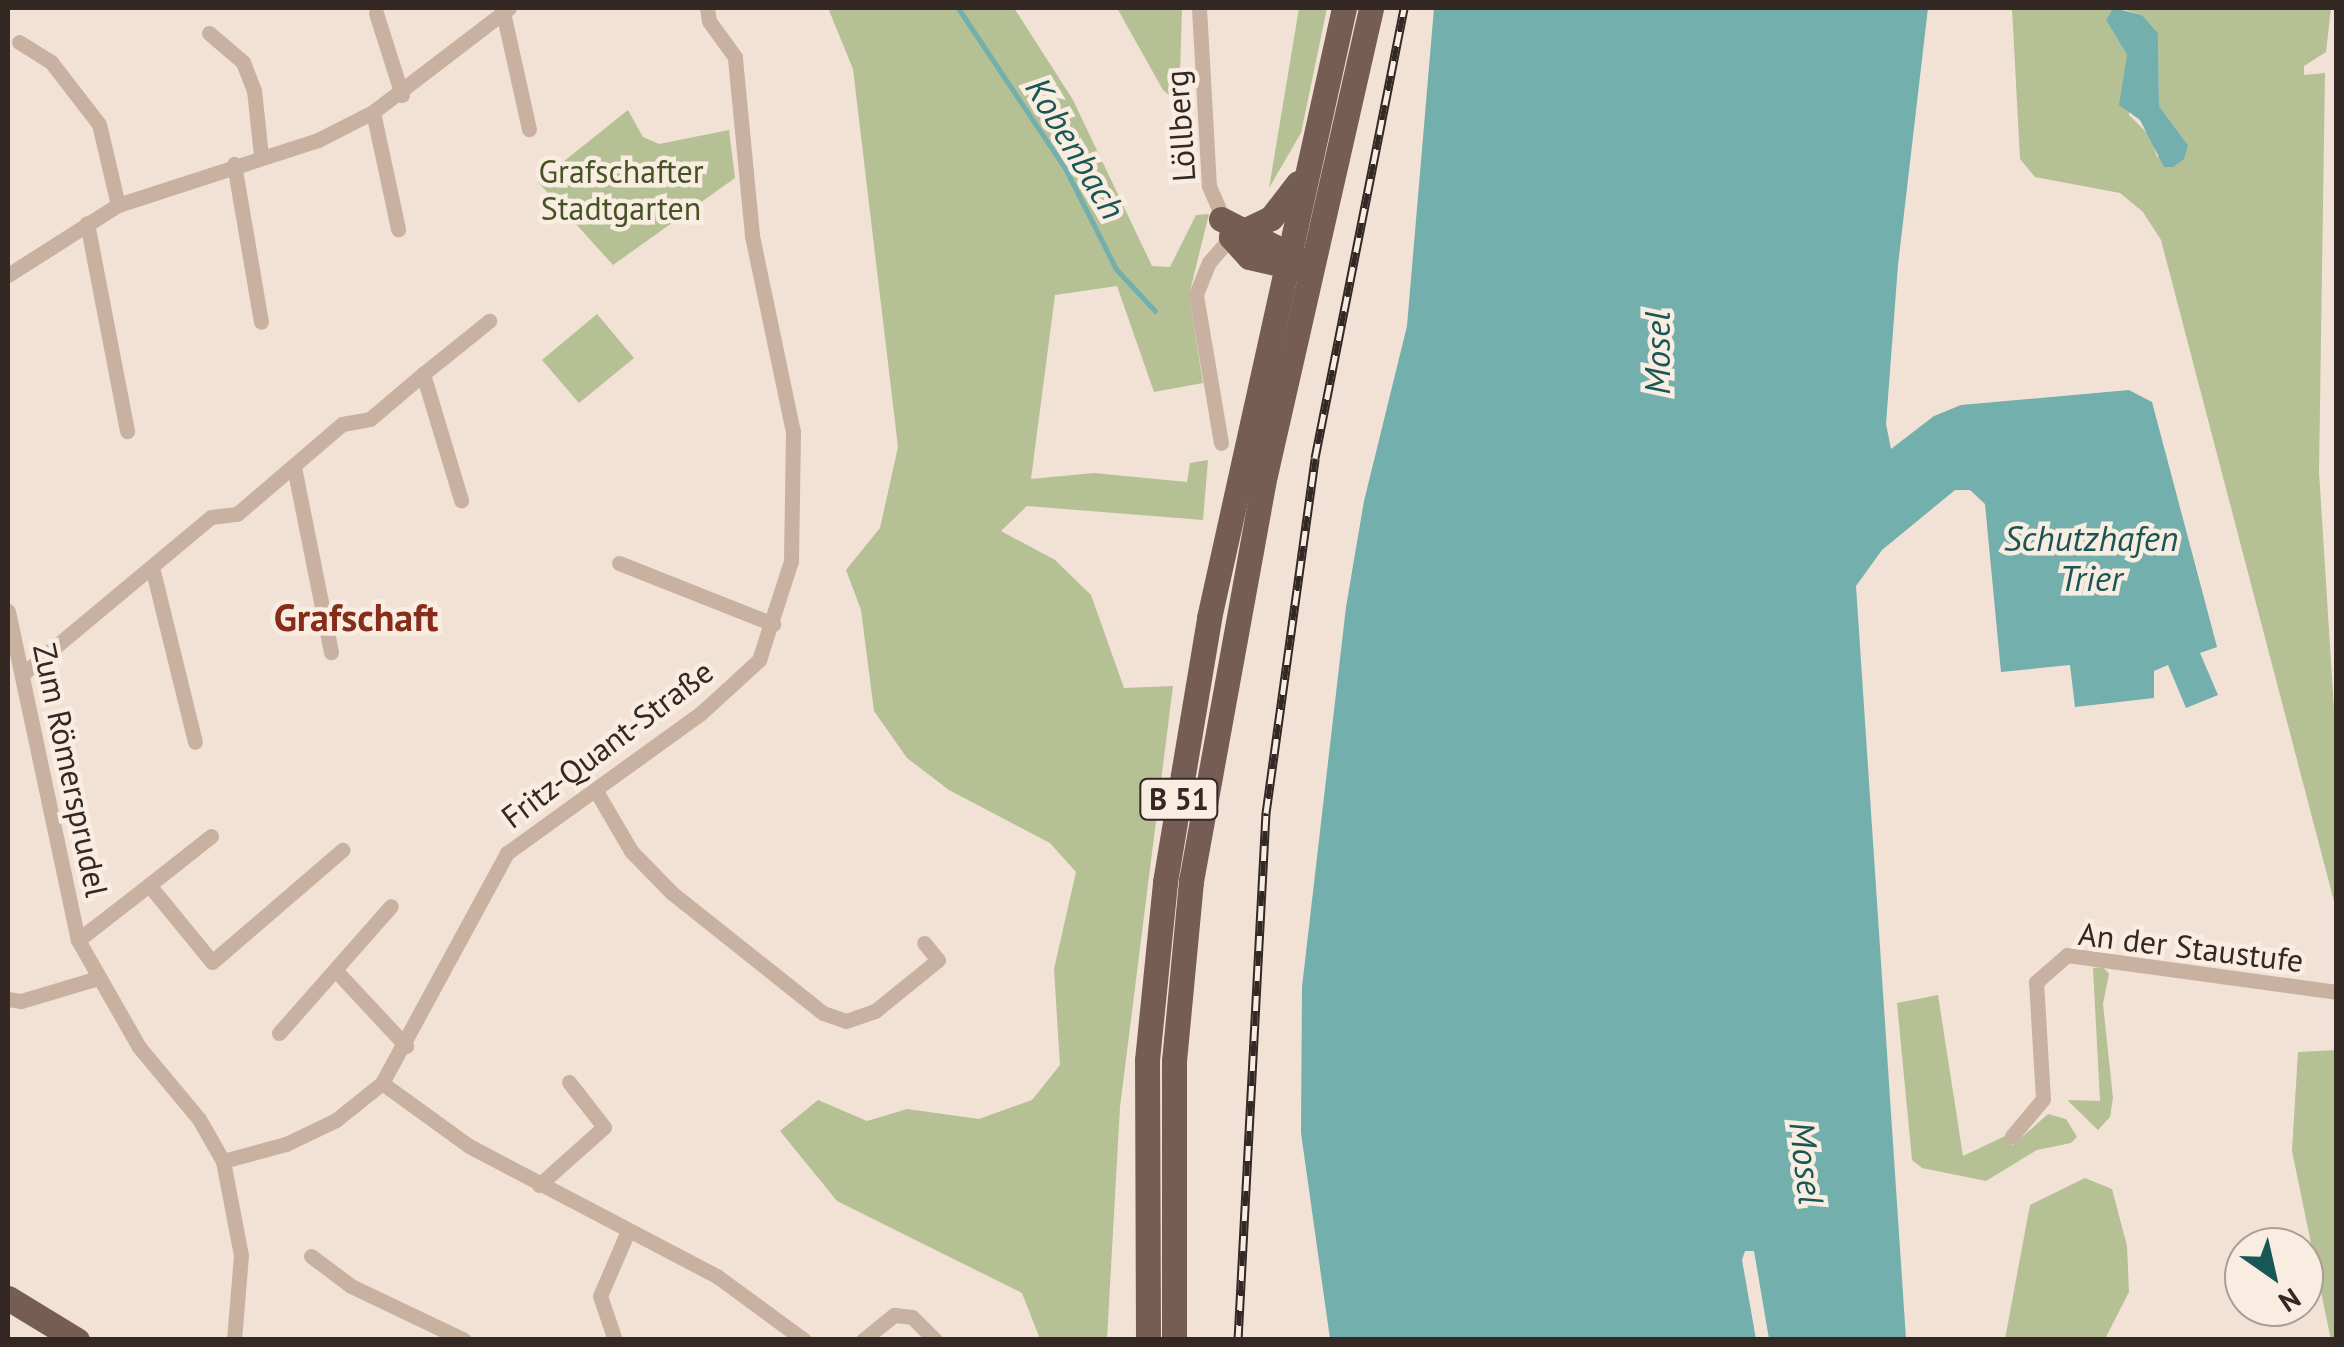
<!DOCTYPE html>
<meta charset="utf-8">
<style>
body{margin:0}
#map{position:relative;width:2344px;height:1347px;overflow:hidden;background:#f1e2d5;font-family:"PT Sans",sans-serif}
div>[style]{position:absolute}
.green>*{inset:0;background:#b5c095}
.water>*{inset:0;background:#73afad}
.stream>*{height:5px;margin:-2.5px;padding:0 2.5px;transform-origin:2.5px;border-radius:2.5px;background:#73afad}
.minor>*{height:15px;margin:-7.5px;padding:0 7.5px;transform-origin:7.5px;border-radius:7.5px;background:#c9b1a1}
.primary>*{height:25px;margin:-12.5px;padding:0 12.5px;transform-origin:12.5px;border-radius:12.5px;background:#765d54}
.rail>*{height:9px;margin-top:-4.5px;transform-origin:0;background:repeating-linear-gradient(90deg,#f9ede1 0 15px,#332824 0 30px);box-sizing:border-box;border-block:2px solid #332824}
span{translate:-50% -50%;white-space:nowrap;text-align:center;line-height:1.15;-webkit-text-stroke:9px #f9ede1;paint-order:stroke}
.shield-label span{padding:2px 8px;background:#f9ede1;border:2px solid;border-radius:8px;-webkit-text-stroke-width:0}
.shield-label{font-size:30px;color:#332824;font-weight:700}
.street-label{font-size:32px;color:#332824}
.park-label{font-size:32px;color:#465327}
.water-label{font-size:35px;color:#195656;font-style:italic}
.quarter-label{font-size:38px;color:#852c1a;font-weight:700}
.frame{position:absolute;inset:0;border:10px solid #332824;pointer-events:none}
.north{position:absolute;left:2224px;top:1227px;width:100px;height:100px;box-sizing:border-box;background:#f9ede1;border:2px solid #aa9e95;border-radius:50%;rotate:146deg;font-size:28px;font-weight:700;line-height:40px;text-align:center;color:#332824}
.north::after{content:'';display:block;margin:auto;width:35px;height:45px;background:#195656;clip-path:polygon(50% 0,100% 100%,50% 72%,0 100%)}
</style>
<div id="map">
<div class="green">
<div style="clip-path:polygon(828px 8px,1014px 8px,1073px 100px,1152px 266px,1170px 267px,1196px 215px,1209px 214px,1189px 295px,1203px 383px,1154px 392px,1117px 286px,1055px 295px,1031px 479px,1094px 473px,1187px 482px,1190px 463px,1208px 460px,1203px 520px,1027px 506px,1001px 531px,1055px 560px,1091px 595px,1124px 688px,1173px 686px,1120px 1107px,1107px 1339px,1040px 1339px,1022px 1293px,837px 1201px,780px 1131px,818px 1100px,867px 1121px,907px 1109px,979px 1119px,1032px 1100px,1060px 1065px,1054px 969px,1076px 872px,1050px 843px,949px 790px,907px 758px,874px 711px,861px 610px,846px 570px,880px 528px,898px 447px,853px 69px)"></div>
<div style="clip-path:polygon(1117px 8px,1182px 8px,1179px 104px,1163px 90px)"></div>
<div style="clip-path:polygon(1299px 8px,1327px 8px,1301px 133px,1269px 188px)"></div>
<div style="clip-path:polygon(2012px 8px,2113px 8px,2106px 20px,2127px 55px,2129px 115px,2151px 137px,2157px 157px,2188px 145px,2159px 106px,2158px 33px,2142px 15px,2119px 8px,2331px 8px,2326px 52px,2304px 66px,2304px 75px,2325px 73px,2319px 472px,2336px 741px,2336px 909px,2161px 240px,2143px 212px,2120px 193px,2035px 177px,2020px 159px)"></div>
<div style="clip-path:polygon(628px 110px,643px 137px,659px 144px,729px 130px,735px 178px,613px 265px,538px 182px)"></div>
<div style="clip-path:polygon(597px 314px,634px 358px,579px 403px,542px 360px)"></div>
<div style="clip-path:polygon(2103px 967px,2109px 974px,2103px 1004px,2113px 1098px,2110px 1117px,2098px 1130px,2059px 1092px,2067px 1100px,2100px 1101px,2093px 968px)"></div>
<div style="clip-path:polygon(1938px 995px,1963px 1156px,2005px 1136px,2013px 1145px,2048px 1114px,2066px 1119px,2077px 1137px,2071px 1143px,2037px 1150px,1986px 1181px,1922px 1168px,1912px 1160px,1897px 1003px)"></div>
<div style="clip-path:polygon(2336px 1050px,2336px 1339px,2331px 1340px,2292px 1151px,2298px 1052px)"></div>
<div style="clip-path:polygon(2085px 1178px,2112px 1189px,2127px 1246px,2129px 1292px,2105px 1339px,2005px 1339px,2030px 1205px)"></div>
</div>
<div class="water">
<div style="clip-path:polygon(1434px 8px,1928px 8px,1898px 265px,1886px 424px,1891px 449px,1934px 416px,1961px 405px,2129px 390px,2152px 402px,2217px 647px,2200px 653px,2218px 695px,2186px 708px,2168px 665px,2154px 671px,2154px 698px,2075px 707px,2070px 665px,2001px 672px,1985px 504px,1970px 490px,1955px 490px,1882px 550px,1856px 586px,1906px 1339px,1769px 1339px,1754px 1251px,1745px 1251px,1742px 1260px,1756px 1339px,1330px 1339px,1301px 1133px,1302px 987px,1346px 607px,1364px 501px,1407px 326px)"></div>
<div style="clip-path:polygon(2113px 8px,2142px 15px,2158px 33px,2159px 106px,2188px 145px,2184px 159px,2173px 167px,2164px 167px,2140px 120px,2119px 105px,2127px 55px,2106px 20px)"></div>
</div>
<div class="stream">
<div style="left:958px;top:8px;width:195px;rotate:56.3deg"></div>
<div style="left:1066px;top:170px;width:111px;rotate:63.2deg"></div>
<div style="left:1116px;top:269px;width:57px;rotate:47.1deg"></div>
</div>
<div class="minor">
<div style="left:1199px;top:8px;width:178px;rotate:86.8deg"></div>
<div style="left:1209px;top:186px;width:56px;rotate:66.7deg"></div>
<div style="left:1231px;top:237px;width:33px;rotate:131deg"></div>
<div style="left:1209px;top:262px;width:35px;rotate:112deg"></div>
<div style="left:1196px;top:295px;width:150px;rotate:80.4deg"></div>
<div style="left:503px;top:12px;width:120px;rotate:77.5deg"></div>
<div style="left:376px;top:13px;width:86px;rotate:72.4deg"></div>
<div style="left:209px;top:33px;width:45px;rotate:40.5deg"></div>
<div style="left:243px;top:62px;width:30px;rotate:69deg"></div>
<div style="left:254px;top:90px;width:66px;rotate:83.9deg"></div>
<div style="left:19px;top:42px;width:38px;rotate:32deg"></div>
<div style="left:51px;top:62px;width:78px;rotate:52.3deg"></div>
<div style="left:99px;top:124px;width:83px;rotate:76.8deg"></div>
<div style="left:373px;top:112px;width:120px;rotate:77.9deg"></div>
<div style="left:234px;top:164px;width:160px;rotate:80.3deg"></div>
<div style="left:87px;top:223px;width:212px;rotate:79.1deg"></div>
<div style="left:8px;top:275px;width:130px;rotate:-32.5deg"></div>
<div style="left:118px;top:205px;width:210px;rotate:-18deg"></div>
<div style="left:318px;top:140px;width:62px;rotate:-27deg"></div>
<div style="left:373px;top:112px;width:171px;rotate:-37.4deg"></div>
<div style="left:423px;top:374px;width:85px;rotate:-38.8deg"></div>
<div style="left:294px;top:467px;width:189px;rotate:78.7deg"></div>
<div style="left:619px;top:563px;width:166px;rotate:21.6deg"></div>
<div style="left:152px;top:567px;width:180px;rotate:76.2deg"></div>
<div style="left:8px;top:611px;width:336px;rotate:78deg"></div>
<div style="left:78px;top:940px;width:123px;rotate:60.3deg"></div>
<div style="left:139px;top:1047px;width:94px;rotate:50.2deg"></div>
<div style="left:199px;top:1119px;width:48px;rotate:60.3deg"></div>
<div style="left:223px;top:1161px;width:96px;rotate:79.2deg"></div>
<div style="left:241px;top:1255px;width:85px;rotate:94.7deg"></div>
<div style="left:25px;top:672px;width:242px;rotate:-39.8deg"></div>
<div style="left:211px;top:517px;width:26px;rotate:-7deg"></div>
<div style="left:237px;top:514px;width:138px;rotate:-40.6deg"></div>
<div style="left:342px;top:424px;width:28px;rotate:-10deg"></div>
<div style="left:370px;top:419px;width:70px;rotate:-40.3deg"></div>
<div style="left:423px;top:374px;width:132px;rotate:73.2deg"></div>
<div style="left:596px;top:791px;width:69px;rotate:59.7deg"></div>
<div style="left:631px;top:851px;width:59px;rotate:45.7deg"></div>
<div style="left:672px;top:893px;width:193px;rotate:38.5deg"></div>
<div style="left:823px;top:1013px;width:24px;rotate:19deg"></div>
<div style="left:846px;top:1021px;width:31px;rotate:-19deg"></div>
<div style="left:875px;top:1011px;width:81px;rotate:-39deg"></div>
<div style="left:938px;top:960px;width:22px;rotate:-129deg"></div>
<div style="left:149px;top:885px;width:79px;rotate:-38.3deg"></div>
<div style="left:78px;top:940px;width:90px;rotate:-37.8deg"></div>
<div style="left:149px;top:885px;width:99px;rotate:50.7deg"></div>
<div style="left:212px;top:962px;width:172px;rotate:-40.7deg"></div>
<div style="left:338px;top:973px;width:100px;rotate:47deg"></div>
<div style="left:8px;top:999px;width:13px;rotate:9deg"></div>
<div style="left:21px;top:1001px;width:77px;rotate:-16.6deg"></div>
<div style="left:279px;top:1033px;width:169px;rotate:-48.6deg"></div>
<div style="left:382px;top:1083px;width:107px;rotate:35.9deg"></div>
<div style="left:469px;top:1146px;width:281px;rotate:27.7deg"></div>
<div style="left:718px;top:1277px;width:107px;rotate:36.2deg"></div>
<div style="left:2012px;top:1136px;width:48px;rotate:-50deg"></div>
<div style="left:2043px;top:1099px;width:117px;rotate:-93.4deg"></div>
<div style="left:2036px;top:982px;width:41px;rotate:-41.1deg"></div>
<div style="left:2067px;top:955px;width:272px;rotate:7.8deg"></div>
<div style="left:223px;top:1161px;width:65px;rotate:-15.1deg"></div>
<div style="left:286px;top:1144px;width:55px;rotate:-25.6deg"></div>
<div style="left:336px;top:1120px;width:59px;rotate:-38.8deg"></div>
<div style="left:382px;top:1083px;width:262px;rotate:-61.5deg"></div>
<div style="left:507px;top:853px;width:239px;rotate:-35.8deg"></div>
<div style="left:701px;top:713px;width:79px;rotate:-42.4deg"></div>
<div style="left:759px;top:660px;width:104px;rotate:-72.1deg"></div>
<div style="left:791px;top:561px;width:129px;rotate:-89.1deg"></div>
<div style="left:793px;top:432px;width:201px;rotate:-101.8deg"></div>
<div style="left:752px;top:235px;width:179px;rotate:-95.5deg"></div>
<div style="left:735px;top:57px;width:44px;rotate:-125.8deg"></div>
<div style="left:709px;top:21px;width:13px;rotate:-99deg"></div>
<div style="left:539px;top:1185px;width:87px;rotate:-41.7deg"></div>
<div style="left:604px;top:1127px;width:57px;rotate:-127.9deg"></div>
<div style="left:311px;top:1256px;width:50px;rotate:36.9deg"></div>
<div style="left:351px;top:1286px;width:125px;rotate:25.5deg"></div>
<div style="left:615px;top:1340px;width:46px;rotate:-108.8deg"></div>
<div style="left:600px;top:1296px;width:71px;rotate:-66.7deg"></div>
<div style="left:863px;top:1340px;width:40px;rotate:-39deg"></div>
<div style="left:894px;top:1315px;width:18px;rotate:6deg"></div>
<div style="left:912px;top:1317px;width:33px;rotate:45deg"></div>
</div>
<div class="primary">
<div style="left:1221px;top:219px;width:89px;rotate:27.4deg"></div>
<div style="left:1297px;top:268px;width:49px;rotate:-167.1deg"></div>
<div style="left:1249px;top:257px;width:27px;rotate:-132deg"></div>
<div style="left:1231px;top:237px;width:44px;rotate:-25.4deg"></div>
<div style="left:1271px;top:218px;width:44px;rotate:-52.4deg"></div>
<div style="left:8px;top:1298px;width:81px;rotate:31.3deg"></div>
<div style="left:1148px;top:1340px;width:280px;rotate:-90.2deg"></div>
<div style="left:1147px;top:1060px;width:179px;rotate:-84.2deg"></div>
<div style="left:1165px;top:882px;width:268px;rotate:-80.5deg"></div>
<div style="left:1209px;top:618px;width:625px;rotate:-77.52deg"></div>
<div style="left:1174px;top:1340px;width:279px;rotate:-90deg"></div>
<div style="left:1174px;top:1061px;width:181px;rotate:-84.6deg"></div>
<div style="left:1191px;top:881px;width:413px;rotate:-79.7deg"></div>
<div style="left:1265px;top:475px;width:479px;rotate:-77.2deg"></div>
</div>
<div class="rail">
<div style="left:1238px;top:1340px;width:528px;rotate:-86.96deg"></div>
<div style="left:1266px;top:813px;width:358px;rotate:-82.1deg"></div>
<div style="left:1315px;top:458px;width:459px;rotate:-78.8deg"></div>
</div>
<div class="shield-label">
<span style="left:1179px;top:799px">B 51</span>
</div>
<div class="street-label">
<span style="left:1180px;top:126px;rotate:-94deg">Löllberg</span>
<span style="left:607px;top:744px;rotate:-37deg">Fritz-Quant-Straße</span>
<span style="left:71px;top:770px;rotate:78deg">Zum Römersprudel</span>
<span style="left:2191px;top:947px;rotate:7deg">An der Staustufe</span>
</div>
<div class="park-label">
<span style="left:621px;top:190px">Grafschafter<br>Stadtgarten</span>
</div>
<div class="water-label">
<span style="left:1076px;top:148px;rotate:59deg">Kobenbach</span>
<span style="left:1657px;top:353px;rotate:-90deg">Mosel</span>
<span style="left:2091px;top:558px">Schutzhafen<br>Trier</span>
<span style="left:1807px;top:1163px;rotate:83deg">Mosel</span>
</div>
<div class="quarter-label">
<span style="left:356px;top:617px">Grafschaft</span>
</div>
<div class="frame"></div>
<div class="north">N</div>
</div>
